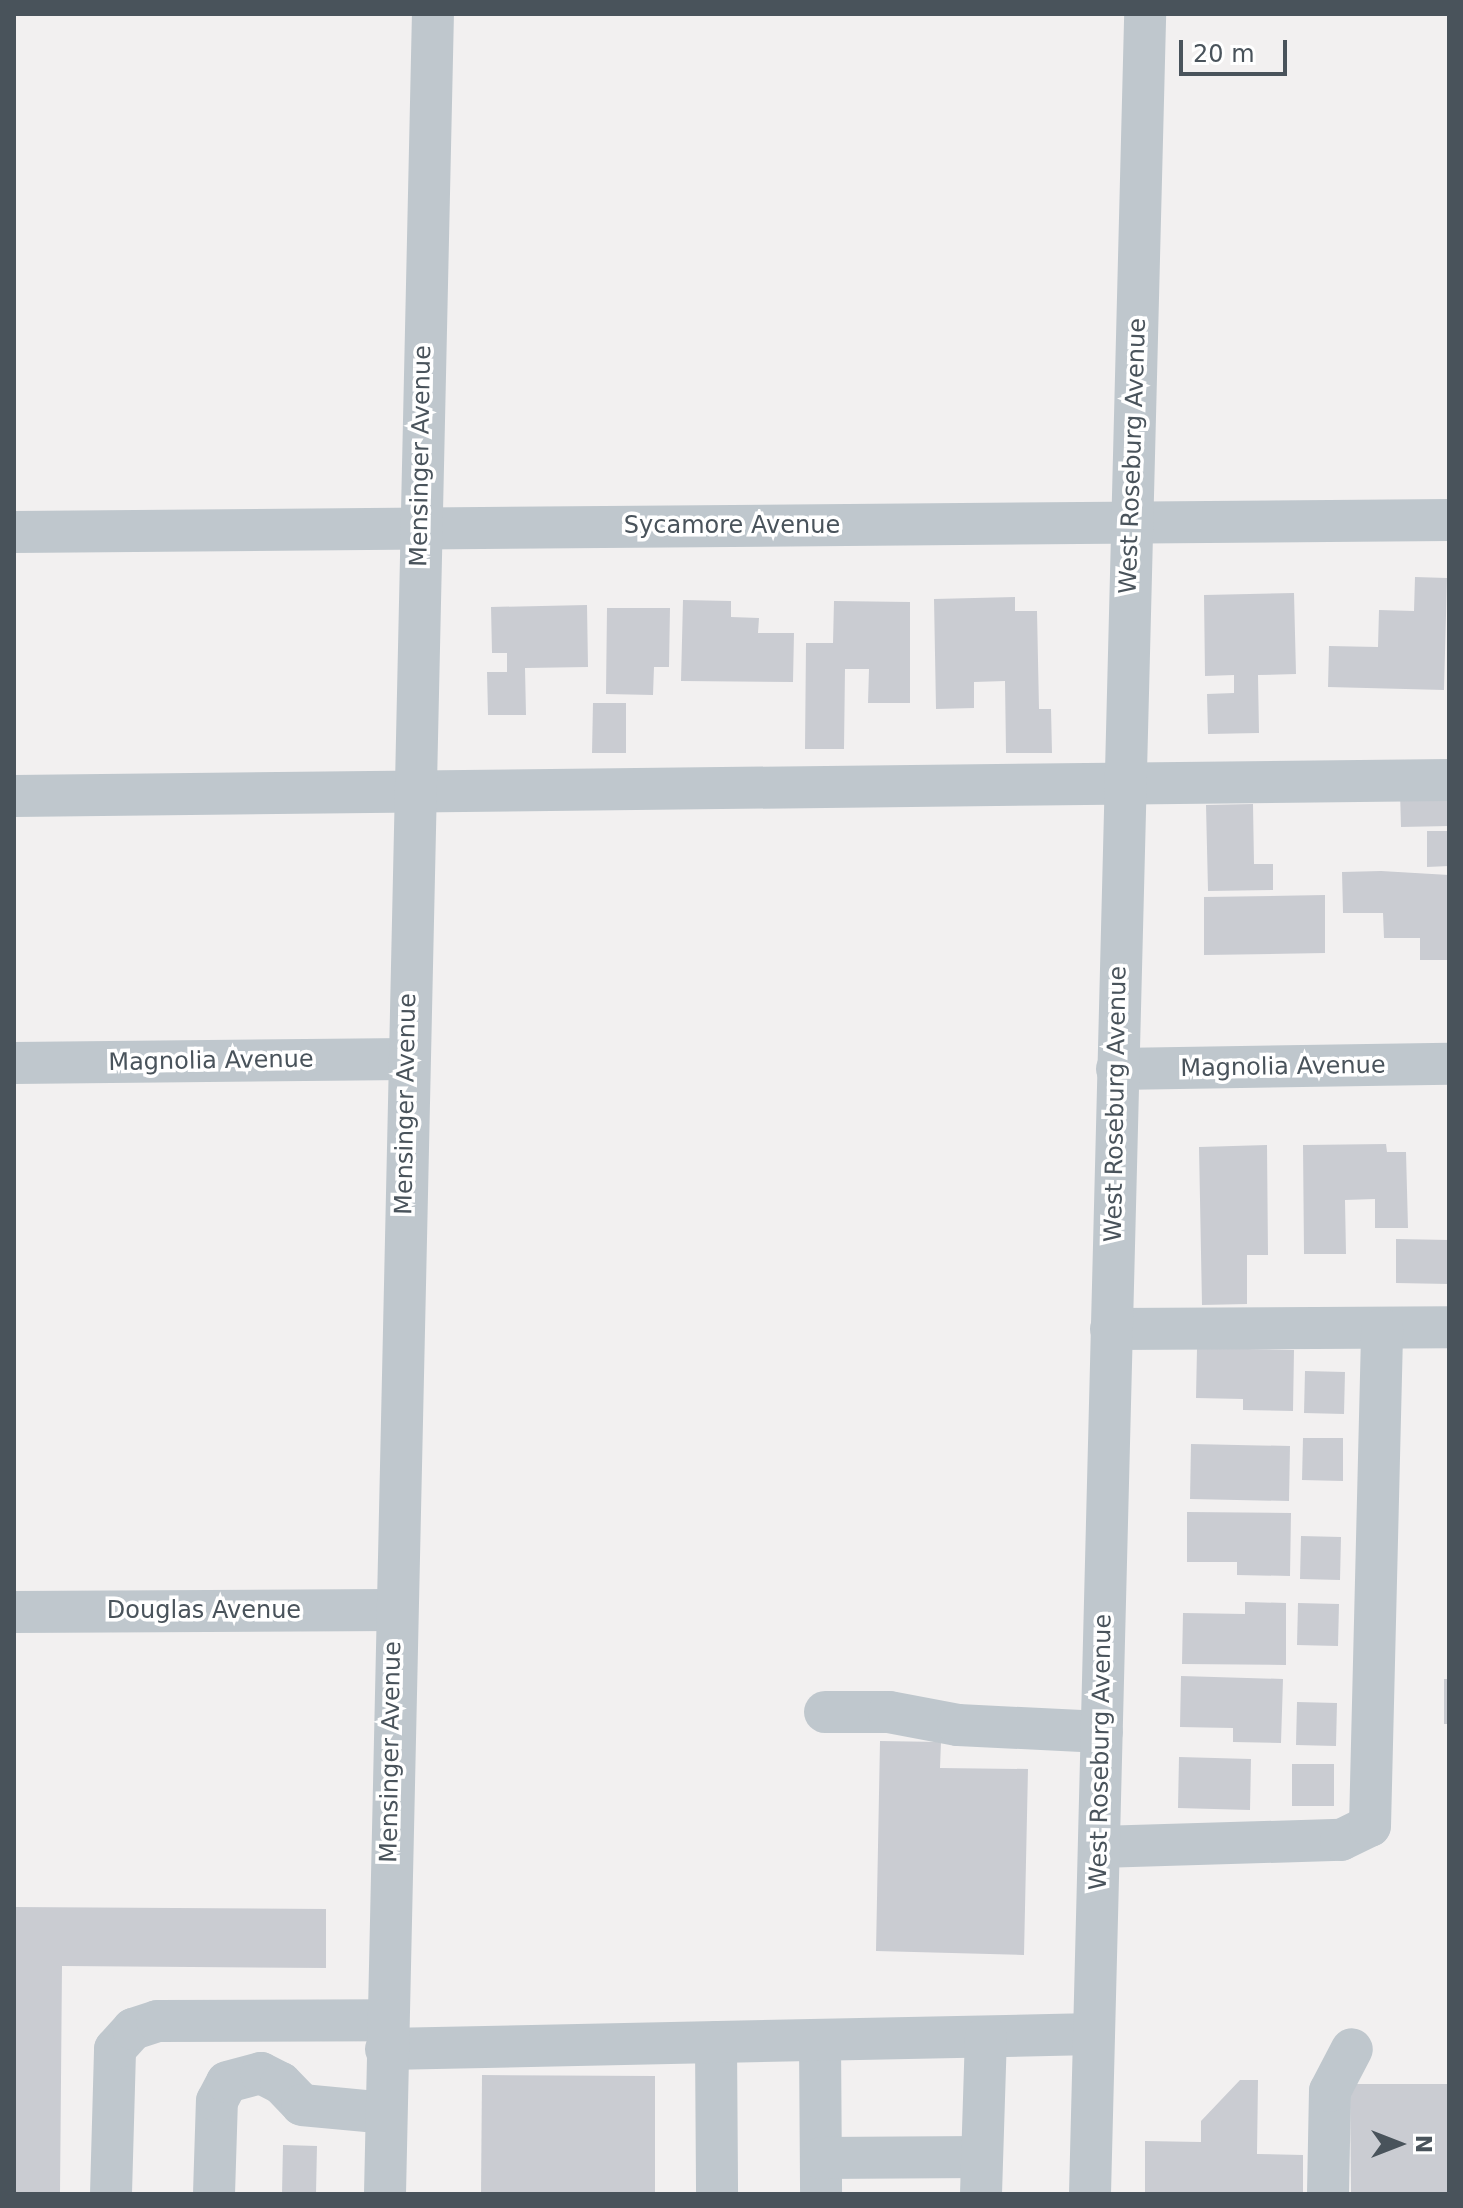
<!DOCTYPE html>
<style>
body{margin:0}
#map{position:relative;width:1463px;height:2208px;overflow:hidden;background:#f2f0f0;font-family:"DejaVu Sans",sans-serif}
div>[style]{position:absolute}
.building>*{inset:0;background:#caccd2}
.minor>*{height:42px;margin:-21px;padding:0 21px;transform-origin:21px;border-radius:21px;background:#bfc7cd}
span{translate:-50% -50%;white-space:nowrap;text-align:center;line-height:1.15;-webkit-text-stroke:7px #fff;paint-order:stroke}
.street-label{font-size:24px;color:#49535b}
.frame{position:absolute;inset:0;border:16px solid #49535b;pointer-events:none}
.north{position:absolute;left:1359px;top:2104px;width:80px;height:80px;-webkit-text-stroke:6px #fff;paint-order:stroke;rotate:90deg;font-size:22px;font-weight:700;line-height:32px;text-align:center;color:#49535b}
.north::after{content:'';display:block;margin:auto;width:28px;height:36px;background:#49535b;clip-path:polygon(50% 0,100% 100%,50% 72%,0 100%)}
.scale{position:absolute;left:1179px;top:40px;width:108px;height:36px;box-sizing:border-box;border:4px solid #49535b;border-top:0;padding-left:10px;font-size:24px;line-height:28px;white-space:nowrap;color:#49535b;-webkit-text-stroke:6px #fff;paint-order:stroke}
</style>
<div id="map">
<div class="building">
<div style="clip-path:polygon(1415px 577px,1447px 578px,1444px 690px,1328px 687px,1329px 646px,1378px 647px,1379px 610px,1414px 611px)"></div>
<div style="clip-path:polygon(1294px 593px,1296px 674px,1258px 675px,1259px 733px,1208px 734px,1207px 694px,1234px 693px,1234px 675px,1205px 676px,1204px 595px)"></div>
<div style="clip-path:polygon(1015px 597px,1015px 611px,1037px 611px,1039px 709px,1051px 709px,1052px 753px,1006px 753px,1005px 681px,974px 682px,974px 708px,936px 709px,934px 599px)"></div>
<div style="clip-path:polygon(683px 600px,731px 601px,731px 617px,759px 618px,758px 633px,794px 633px,793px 682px,681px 681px)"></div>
<div style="clip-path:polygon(834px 601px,910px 602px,910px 703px,868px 703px,869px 669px,845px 669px,844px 749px,805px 749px,806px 643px,833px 643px)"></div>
<div style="clip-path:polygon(587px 605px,588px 667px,525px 668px,526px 715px,488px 715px,487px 672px,507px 672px,507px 653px,492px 653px,491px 607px)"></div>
<div style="clip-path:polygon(607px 608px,670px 608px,669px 667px,654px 667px,653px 695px,606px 694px)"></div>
<div style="clip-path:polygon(593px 703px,626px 703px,626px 753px,592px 753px)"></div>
<div style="clip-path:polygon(1449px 789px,1449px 826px,1401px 827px,1400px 791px)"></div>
<div style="clip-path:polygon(1253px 804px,1254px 864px,1273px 864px,1273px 890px,1208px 891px,1206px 805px)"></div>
<div style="clip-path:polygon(1427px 831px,1449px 831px,1449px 866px,1427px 867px)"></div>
<div style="clip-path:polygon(1381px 871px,1449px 875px,1449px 960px,1420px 960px,1420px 938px,1384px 938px,1383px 913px,1343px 913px,1342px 872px)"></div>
<div style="clip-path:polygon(1325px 895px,1325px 953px,1204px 955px,1204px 897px)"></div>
<div style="clip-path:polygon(1386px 1144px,1387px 1152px,1406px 1152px,1408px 1228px,1375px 1228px,1375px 1199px,1345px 1200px,1346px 1254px,1304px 1254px,1303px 1145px)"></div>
<div style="clip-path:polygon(1267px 1145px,1268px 1255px,1247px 1255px,1247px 1304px,1202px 1305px,1199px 1147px)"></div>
<div style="clip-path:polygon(1396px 1239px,1449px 1240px,1449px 1284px,1396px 1283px)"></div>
<div style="clip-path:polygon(1197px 1348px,1294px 1350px,1293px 1411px,1243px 1410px,1243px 1399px,1196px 1398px)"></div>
<div style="clip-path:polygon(1305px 1371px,1345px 1372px,1344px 1414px,1304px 1413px)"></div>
<div style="clip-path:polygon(1303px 1438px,1343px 1438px,1343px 1481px,1302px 1480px)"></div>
<div style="clip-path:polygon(1191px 1444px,1290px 1446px,1289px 1501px,1190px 1499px)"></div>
<div style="clip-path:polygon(1187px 1512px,1291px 1513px,1290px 1576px,1237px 1575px,1237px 1562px,1187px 1562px)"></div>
<div style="clip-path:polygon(1301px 1536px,1341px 1537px,1340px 1580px,1300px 1579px)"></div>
<div style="clip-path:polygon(1245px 1602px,1286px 1603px,1286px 1665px,1182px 1664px,1183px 1613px,1245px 1614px)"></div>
<div style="clip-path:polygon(1298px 1603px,1339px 1604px,1338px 1646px,1297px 1645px)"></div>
<div style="clip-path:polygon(1181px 1676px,1283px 1679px,1281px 1743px,1233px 1742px,1233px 1728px,1180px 1727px)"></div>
<div style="clip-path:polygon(1444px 1679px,1449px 1679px,1449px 1724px,1444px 1724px)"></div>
<div style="clip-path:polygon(1297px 1702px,1337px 1703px,1336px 1746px,1296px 1745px)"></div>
<div style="clip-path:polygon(880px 1741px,941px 1742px,940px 1768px,1028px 1769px,1024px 1955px,876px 1951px)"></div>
<div style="clip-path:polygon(1179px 1757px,1251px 1759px,1250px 1810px,1178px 1808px)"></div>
<div style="clip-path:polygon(1292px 1764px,1334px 1764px,1334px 1806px,1292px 1806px)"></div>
<div style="clip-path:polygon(14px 1907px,326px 1909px,326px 1968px,62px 1966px,60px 2194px,14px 2194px)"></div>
<div style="clip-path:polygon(482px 2075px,655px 2076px,655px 2194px,481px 2194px)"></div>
<div style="clip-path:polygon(1240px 2080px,1258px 2080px,1257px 2154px,1303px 2155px,1303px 2194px,1145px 2194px,1145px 2141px,1201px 2142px,1201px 2121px)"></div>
<div style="clip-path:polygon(1350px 2084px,1449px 2084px,1449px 2194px,1351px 2194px)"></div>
<div style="clip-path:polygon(283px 2145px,317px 2146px,316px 2194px,282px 2194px)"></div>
</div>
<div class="minor">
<div style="left:14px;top:532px;width:1435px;rotate:-0.48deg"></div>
<div style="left:14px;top:796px;width:1435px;rotate:-0.64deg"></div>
<div style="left:14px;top:1063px;width:393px;rotate:-0.6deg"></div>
<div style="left:1117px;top:1069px;width:332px;rotate:-0.9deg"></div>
<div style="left:1111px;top:1329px;width:338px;rotate:-0.3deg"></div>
<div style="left:14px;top:1612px;width:380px;rotate:-0.3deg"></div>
<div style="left:825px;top:1712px;width:64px"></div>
<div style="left:889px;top:1712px;width:70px;rotate:10.7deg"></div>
<div style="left:958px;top:1725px;width:144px;rotate:2.8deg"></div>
<div style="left:1099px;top:1847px;width:242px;rotate:-1.7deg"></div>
<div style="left:1341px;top:1840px;width:32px;rotate:-26deg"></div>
<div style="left:1370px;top:1826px;width:497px;rotate:-88.6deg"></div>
<div style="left:820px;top:2040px;width:154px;rotate:89.6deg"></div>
<div style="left:716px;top:2042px;width:152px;rotate:89.6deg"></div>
<div style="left:386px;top:2049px;width:708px;rotate:-1.21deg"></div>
<div style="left:821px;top:2158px;width:161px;rotate:-0.4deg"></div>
<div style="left:111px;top:2194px;width:145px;rotate:-88.4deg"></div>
<div style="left:115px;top:2049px;width:27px;rotate:-48deg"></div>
<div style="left:133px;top:2029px;width:25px;rotate:-18deg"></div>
<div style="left:157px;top:2021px;width:230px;rotate:-0.2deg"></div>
<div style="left:214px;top:2194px;width:93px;rotate:-88.2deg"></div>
<div style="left:217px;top:2101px;width:21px;rotate:-62deg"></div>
<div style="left:227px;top:2082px;width:35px;rotate:-15deg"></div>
<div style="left:261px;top:2073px;width:22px;rotate:27deg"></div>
<div style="left:281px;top:2083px;width:30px;rotate:46deg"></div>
<div style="left:302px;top:2105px;width:84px;rotate:5.4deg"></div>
<div style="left:385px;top:2194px;width:2181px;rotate:-88.74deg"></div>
<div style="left:981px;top:2194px;width:157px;rotate:-88.2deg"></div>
<div style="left:1090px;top:2194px;width:2181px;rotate:-88.55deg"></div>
<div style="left:1328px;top:2194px;width:103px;rotate:-88.9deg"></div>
<div style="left:1330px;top:2091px;width:47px;rotate:-62.4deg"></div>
</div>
<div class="street-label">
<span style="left:421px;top:456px;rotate:-89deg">Mensinger Avenue</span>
<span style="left:1133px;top:456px;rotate:-88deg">West Roseburg Avenue</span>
<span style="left:732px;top:526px">Sycamore Avenue</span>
<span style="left:211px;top:1061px;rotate:-1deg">Magnolia Avenue</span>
<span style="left:1283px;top:1067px;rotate:-1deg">Magnolia Avenue</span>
<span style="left:406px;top:1104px;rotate:-89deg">Mensinger Avenue</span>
<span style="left:1116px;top:1104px;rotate:-89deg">West Roseburg Avenue</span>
<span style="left:204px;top:1611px">Douglas Avenue</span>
<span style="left:391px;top:1752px;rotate:-89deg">Mensinger Avenue</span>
<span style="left:1101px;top:1752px;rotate:-89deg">West Roseburg Avenue</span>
</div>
<div class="frame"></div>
<div class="north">N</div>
<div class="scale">20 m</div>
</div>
